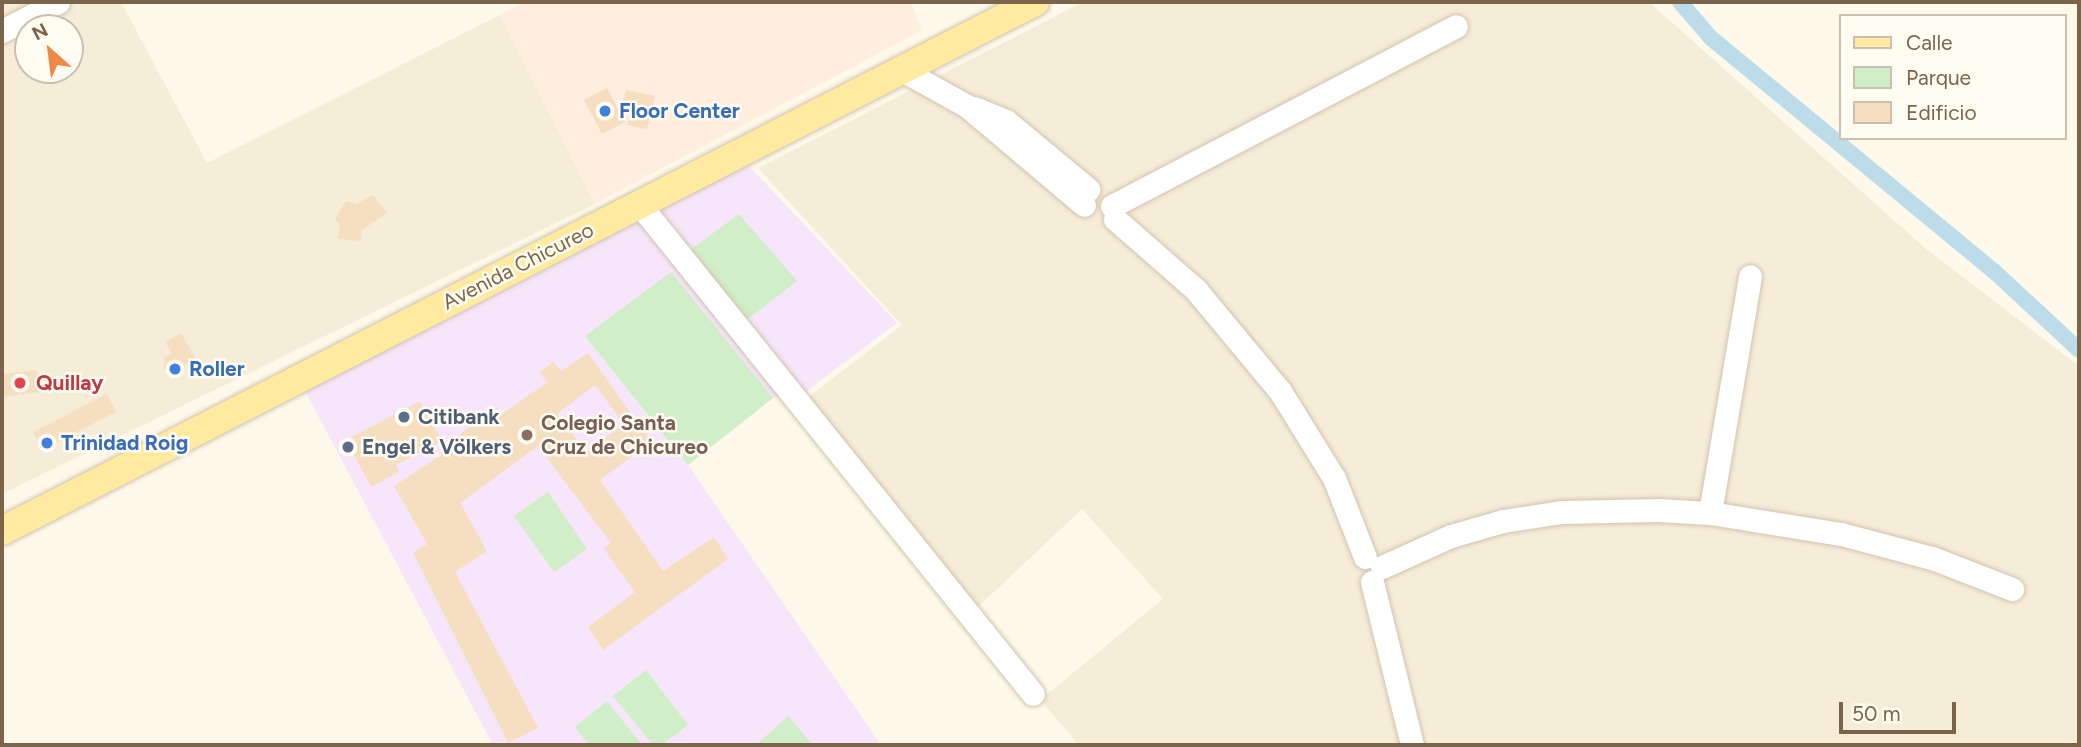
<!DOCTYPE html>
<meta charset="utf-8">
<style>
body{margin:0}
#map{position:relative;width:2081px;height:747px;overflow:hidden;background:#fef9ea;font-family:Figtree,sans-serif}
div>[style]{position:absolute}
.residential>*{inset:0;background:#f6edd8}
.commercial>*{inset:0;background:#ffedde}
.education>*{inset:0;background:#f7e6fb}
.green>*{inset:0;background:#d0eec7}
.canal>*{height:16px;margin:-8px;padding:0 8px;transform-origin:8px;border-radius:8px;background:#bcdcea}
.building>*{inset:0;background:#f6dec0}
.roads{filter:drop-shadow(0 0 2px #d2c3ae) drop-shadow(0 0 2px #d2c3ae)}
.minor>*{height:23px;margin:-11.5px;padding:0 11.5px;transform-origin:11.5px;border-radius:11.5px;background:#fff}
.major>*{height:28px;margin:-14px;padding:0 14px;transform-origin:14px;border-radius:14px;background:#ffeba0}
.dots>*{width:19px;height:19px;translate:-50% -50%;box-sizing:border-box;border:4px solid #fffcf2;border-radius:50%}
span{translate:-50% -50%;white-space:nowrap;text-align:center;line-height:1.15;-webkit-text-stroke:5px #fffcf2;paint-order:stroke}
.shop-label{font-size:21px;color:#366cbe;font-weight:700}
.left{translate:0 -50%;text-align:left}
.street-label{font-size:21px;color:#7c644a}
.health-label{font-size:21px;color:#be3a42;font-weight:700}
.service-label{font-size:21px;color:#4e5e75;font-weight:700}
.education-label{font-size:21px;color:#785e54;font-weight:700}
.frame{position:absolute;inset:0;border:4px solid #7c644a;pointer-events:none}
.legend{position:absolute;left:1839px;top:14px;width:228px;height:126px;box-sizing:border-box;background:#fffcf2;border:2px solid #cbbfaf;margin:0;padding:9px 12px;list-style:none;font-size:21px;color:#7c644a}
.legend li{display:flex;align-items:center;gap:14px;height:35px}
.legend b{width:35px;border:2px solid #cbbfaf}
.north{position:absolute;left:14px;top:14px;width:70px;height:70px;box-sizing:border-box;background:#fffcf2;border:2px solid #cbbfaf;border-radius:50%;rotate:332deg;font-size:19px;font-weight:700;line-height:28px;text-align:center;color:#7c644a}
.north::after{content:'';display:block;margin:auto;width:24px;height:32px;background:#ef8948;clip-path:polygon(50% 0,100% 100%,50% 72%,0 100%)}
.scale{position:absolute;left:1839px;top:702px;width:117px;height:32px;box-sizing:border-box;border:4px solid #7c644a;border-top:0;padding-left:9px;font-size:21px;line-height:24px;white-space:nowrap;color:#7c644a;-webkit-text-stroke:5px #fffcf2;paint-order:stroke}
</style>
<div id="map">
<div class="residential">
<div style="clip-path:polygon(evenodd,2px 2px,121px 2px,207px 163px,500px 15px,595px 204px,2px 494px,2px 2px,28px 28px,70px 28px,70px 70px,28px 70px,28px 28px)"></div>
<div style="clip-path:polygon(1083px 2px,1649px 2px,1925px 248px,2079px 366px,2079px 745px,1079px 745px,1040px 700px,1163px 599px,1082px 509px,977px 608px,802px 402px,902px 325px,758px 168px)"></div>
</div>
<div class="commercial">
<div style="clip-path:polygon(525px 2px,911px 2px,922px 30px,595px 204px,500px 15px)"></div>
</div>
<div class="education">
<div style="clip-path:polygon(748px 165px,897px 323px,788px 405px,776px 396px,688px 465px,881px 745px,493px 745px,304px 389px)"></div>
</div>
<div class="green">
<div style="clip-path:polygon(739px 214px,797px 281px,738px 327px,682px 256px)"></div>
<div style="clip-path:polygon(671px 272px,773px 398px,688px 465px,585px 336px)"></div>
<div style="clip-path:polygon(548px 492px,587px 549px,554px 572px,514px 516px)"></div>
<div style="clip-path:polygon(646px 670px,688px 725px,662px 745px,653px 745px,613px 696px)"></div>
<div style="clip-path:polygon(607px 701px,642px 745px,589px 745px,575px 727px)"></div>
<div style="clip-path:polygon(788px 716px,813px 745px,756px 745px)"></div>
</div>
<div class="canal">
<div style="left:1680px;top:2px;width:48px;rotate:49.3deg"></div>
<div style="left:1711px;top:38px;width:369px;rotate:39.5deg"></div>
<div style="left:1996px;top:273px;width:113px;rotate:42.9deg"></div>
</div>
<div class="building">
<div style="clip-path:polygon(607px 88px,625px 122px,602px 134px,584px 100px)"></div>
<div style="clip-path:polygon(626px 90px,655px 96px,647px 129px,627px 125px,631px 110px,621px 108px)"></div>
<div style="clip-path:polygon(373px 195px,387px 213px,362px 230px,361px 241px,338px 239px,340px 225px,335px 219px,346px 201px,356px 204px)"></div>
<div style="clip-path:polygon(181px 333px,195px 357px,174px 373px,164px 368px,164px 357px,172px 353px,165px 342px)"></div>
<div style="clip-path:polygon(evenodd,588px 353px,651px 442px,600px 480px,663px 571px,714px 537px,728px 559px,603px 650px,588px 627px,635px 592px,604px 549px,611px 543px,538px 446px,460px 503px,487px 551px,455px 572px,538px 728px,508px 743px,413px 553px,427px 544px,394px 486px,464px 440px,460px 434px,480px 420px,484px 426px,548px 382px,539px 373px,553px 362px,561px 371px,588px 353px,595px 385px,624px 424px,586px 452px,557px 414px,595px 385px)"></div>
<div style="clip-path:polygon(37px 370px,39px 392px,2px 397px,2px 374px)"></div>
<div style="clip-path:polygon(107px 394px,116px 412px,42px 450px,33px 432px)"></div>
<div style="clip-path:polygon(420px 401px,442px 441px,396px 465px,399px 472px,371px 487px,346px 440px)"></div>
</div>
<div class="roads">
<div class="minor">
<div style="left:2px;top:31px;width:63px;rotate:-27.4deg"></div>
<div style="left:904px;top:71px;width:72px;rotate:29.1deg"></div>
<div style="left:967px;top:106px;width:153px;rotate:40.2deg"></div>
<div style="left:974px;top:108px;width:35px;rotate:22deg"></div>
<div style="left:1006px;top:121px;width:107px;rotate:39.7deg"></div>
<div style="left:640px;top:205px;width:627px;rotate:51.21deg"></div>
<div style="left:1112px;top:206px;width:388px;rotate:-27.6deg"></div>
<div style="left:1115px;top:219px;width:108px;rotate:41.2deg"></div>
<div style="left:1196px;top:290px;width:131px;rotate:50.3deg"></div>
<div style="left:1280px;top:391px;width:102px;rotate:58.2deg"></div>
<div style="left:1334px;top:478px;width:85px;rotate:68.6deg"></div>
<div style="left:1710px;top:513px;width:240px;rotate:-80.4deg"></div>
<div style="left:1382px;top:567px;width:76px;rotate:-24.2deg"></div>
<div style="left:1451px;top:536px;width:54px;rotate:-16.1deg"></div>
<div style="left:1503px;top:521px;width:60px;rotate:-8.7deg"></div>
<div style="left:1562px;top:512px;width:96px;rotate:-1.2deg"></div>
<div style="left:1658px;top:510px;width:52px;rotate:3.3deg"></div>
<div style="left:1710px;top:513px;width:133px;rotate:9.1deg"></div>
<div style="left:1841px;top:534px;width:94px;rotate:14.8deg"></div>
<div style="left:1932px;top:558px;width:86px;rotate:21.2deg"></div>
<div style="left:1372px;top:582px;width:168px;rotate:76.2deg"></div>
</div>
<div class="major">
<div style="left:2px;top:531px;width:1161px;rotate:-27.12deg"></div>
</div>
</div>
<div class="dots">
<div style="left:605px;top:111px;background:#3f7fe0"></div>
<div style="left:175px;top:369px;background:#3f7fe0"></div>
<div style="left:20px;top:383px;background:#e0444e"></div>
<div style="left:404px;top:417px;background:#5c6f8a"></div>
<div style="left:527px;top:435px;background:#8d6e63"></div>
<div style="left:47px;top:443px;background:#3f7fe0"></div>
<div style="left:348px;top:447px;background:#5c6f8a"></div>
</div>
<div class="shop-label">
<span class="left" style="left:619px;top:111px">Floor Center</span>
<span class="left" style="left:189px;top:369px">Roller</span>
<span class="left" style="left:61px;top:443px">Trinidad Roig</span>
</div>
<div class="street-label">
<span style="left:518px;top:266px;rotate:-27deg">Avenida Chicureo</span>
</div>
<div class="health-label">
<span class="left" style="left:36px;top:383px">Quillay</span>
</div>
<div class="service-label">
<span class="left" style="left:418px;top:417px">Citibank</span>
<span class="left" style="left:362px;top:447px">Engel &amp; Völkers</span>
</div>
<div class="education-label">
<span class="left" style="left:541px;top:435px">Colegio Santa<br>Cruz de Chicureo</span>
</div>
<div class="frame"></div>
<ul class="legend">
<li><b style="height:9px;background:#ffeba0"></b>Calle</li>
<li><b style="height:19px;background:#d0eec7"></b>Parque</li>
<li><b style="height:19px;background:#f6dec0"></b>Edificio</li>
</ul>
<div class="north">N</div>
<div class="scale">50 m</div>
</div>
